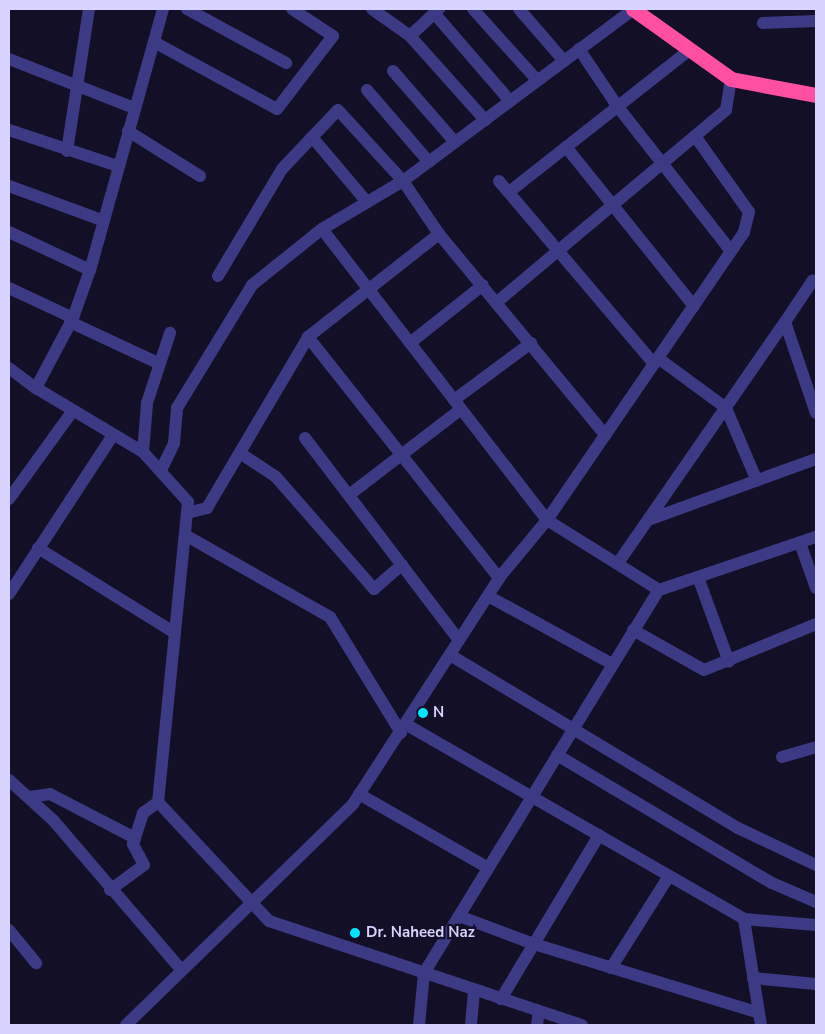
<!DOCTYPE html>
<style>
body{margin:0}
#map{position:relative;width:825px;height:1034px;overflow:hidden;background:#130f26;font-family:"Nunito Sans",sans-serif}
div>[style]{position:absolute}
.minor>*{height:12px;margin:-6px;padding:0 6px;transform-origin:6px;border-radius:6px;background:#3d3a85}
.highway>*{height:15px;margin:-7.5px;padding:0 7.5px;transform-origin:7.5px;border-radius:7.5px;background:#ff4fa3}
.dots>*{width:14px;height:14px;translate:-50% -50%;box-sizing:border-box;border:2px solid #130f26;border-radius:50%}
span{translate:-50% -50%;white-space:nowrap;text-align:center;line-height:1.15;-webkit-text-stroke:4.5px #130f26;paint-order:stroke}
.poi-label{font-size:15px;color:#d9d4ff;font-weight:700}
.left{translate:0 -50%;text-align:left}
.frame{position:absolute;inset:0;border:10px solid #d9d4ff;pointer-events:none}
</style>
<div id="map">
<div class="minor">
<div style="left:163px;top:9px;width:271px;rotate:105.6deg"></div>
<div style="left:90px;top:270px;width:51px;rotate:109.5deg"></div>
<div style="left:73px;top:318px;width:79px;rotate:117.9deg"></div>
<div style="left:36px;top:388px;width:125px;rotate:30.9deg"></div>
<div style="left:143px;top:452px;width:67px;rotate:48deg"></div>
<div style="left:188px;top:502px;width:301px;rotate:95.7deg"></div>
<div style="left:158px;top:802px;width:163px;rotate:47deg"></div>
<div style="left:269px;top:921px;width:330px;rotate:18.4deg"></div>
<div style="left:187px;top:9px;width:113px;rotate:28.6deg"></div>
<div style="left:372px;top:9px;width:47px;rotate:35.4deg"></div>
<div style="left:410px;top:36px;width:113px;rotate:48.2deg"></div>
<div style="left:473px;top:9px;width:96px;rotate:48deg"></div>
<div style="left:519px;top:9px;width:69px;rotate:49.1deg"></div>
<div style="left:434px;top:13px;width:116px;rotate:49.2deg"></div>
<div style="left:763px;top:23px;width:53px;rotate:-2.2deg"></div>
<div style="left:410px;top:36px;width:40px;rotate:-43deg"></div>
<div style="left:154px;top:42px;width:140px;rotate:28.6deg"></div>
<div style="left:277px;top:109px;width:92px;rotate:-52.5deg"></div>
<div style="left:333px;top:36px;width:49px;rotate:-146.6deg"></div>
<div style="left:579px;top:49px;width:70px;rotate:56.1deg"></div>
<div style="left:618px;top:107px;width:183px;rotate:51.9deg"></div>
<div style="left:9px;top:59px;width:134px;rotate:21.4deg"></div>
<div style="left:393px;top:71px;width:94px;rotate:48.9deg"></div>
<div style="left:367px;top:90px;width:95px;rotate:49.3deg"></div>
<div style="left:9px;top:130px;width:115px;rotate:18.3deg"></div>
<div style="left:128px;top:131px;width:85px;rotate:32deg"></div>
<div style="left:312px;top:137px;width:85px;rotate:49.8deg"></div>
<div style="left:566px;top:147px;width:204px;rotate:51.2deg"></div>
<div style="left:67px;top:151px;width:144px;rotate:-81.2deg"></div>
<div style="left:499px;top:181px;width:240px;rotate:49.7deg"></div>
<div style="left:9px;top:186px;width:99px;rotate:20.1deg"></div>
<div style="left:509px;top:192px;width:228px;rotate:-38.2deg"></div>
<div style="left:322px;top:229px;width:368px;rotate:52.3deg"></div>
<div style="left:547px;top:520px;width:132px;rotate:32deg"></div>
<div style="left:9px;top:232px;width:89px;rotate:25.1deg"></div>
<div style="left:218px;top:276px;width:125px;rotate:-59.1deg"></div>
<div style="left:282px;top:169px;width:81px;rotate:-46.5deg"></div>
<div style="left:338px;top:110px;width:96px;rotate:47.5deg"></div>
<div style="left:403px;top:181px;width:64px;rotate:55.8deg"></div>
<div style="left:439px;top:234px;width:261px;rotate:50.4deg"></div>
<div style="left:9px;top:288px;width:71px;rotate:25.1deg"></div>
<div style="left:497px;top:302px;width:299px;rotate:-40deg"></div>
<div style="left:726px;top:110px;width:31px;rotate:-81deg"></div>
<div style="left:70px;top:322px;width:97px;rotate:25deg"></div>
<div style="left:785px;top:322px;width:50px;rotate:-56.3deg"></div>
<div style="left:308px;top:337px;width:308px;rotate:51.6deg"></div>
<div style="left:410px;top:343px;width:93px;rotate:-38.5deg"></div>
<div style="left:658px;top:358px;width:84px;rotate:36.3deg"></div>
<div style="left:726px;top:408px;width:79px;rotate:67deg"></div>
<div style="left:9px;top:368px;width:34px;rotate:37deg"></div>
<div style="left:454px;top:400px;width:96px;rotate:-36.5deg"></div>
<div style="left:305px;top:438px;width:254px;rotate:52.7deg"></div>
<div style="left:143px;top:452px;width:49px;rotate:-85.3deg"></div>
<div style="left:147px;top:403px;width:74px;rotate:-71.8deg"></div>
<div style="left:240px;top:453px;width:43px;rotate:33.7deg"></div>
<div style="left:276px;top:477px;width:149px;rotate:48.8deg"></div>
<div style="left:374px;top:589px;width:37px;rotate:-41deg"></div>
<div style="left:161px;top:470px;width:30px;rotate:-64deg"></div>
<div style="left:174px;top:443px;width:35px;rotate:-85deg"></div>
<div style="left:177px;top:408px;width:144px;rotate:-58.6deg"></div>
<div style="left:252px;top:285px;width:90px;rotate:-38.7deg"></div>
<div style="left:322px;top:229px;width:94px;rotate:-30.7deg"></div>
<div style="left:403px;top:181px;width:288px;rotate:-36.7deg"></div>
<div style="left:349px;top:495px;width:141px;rotate:-37.5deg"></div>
<div style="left:9px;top:499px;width:107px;rotate:-54.1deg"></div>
<div style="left:187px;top:513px;width:21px;rotate:-14deg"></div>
<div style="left:207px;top:508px;width:199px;rotate:-59.4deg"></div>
<div style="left:308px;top:337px;width:167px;rotate:-38.2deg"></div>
<div style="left:648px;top:520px;width:179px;rotate:-20deg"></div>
<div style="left:185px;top:535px;width:167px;rotate:29.5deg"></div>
<div style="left:330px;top:617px;width:136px;rotate:58.5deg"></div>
<div style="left:800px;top:543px;width:48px;rotate:70.4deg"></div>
<div style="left:38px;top:548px;width:161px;rotate:31.8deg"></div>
<div style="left:618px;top:563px;width:293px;rotate:-55.3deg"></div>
<div style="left:785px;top:322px;width:96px;rotate:71.2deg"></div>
<div style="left:698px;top:577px;width:90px;rotate:70deg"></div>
<div style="left:9px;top:594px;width:190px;rotate:-56.8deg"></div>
<div style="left:488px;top:596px;width:141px;rotate:28.7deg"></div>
<div style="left:633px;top:630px;width:81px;rotate:29.4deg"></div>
<div style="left:704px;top:670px;width:121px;rotate:-22.3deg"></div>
<div style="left:450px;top:655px;width:336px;rotate:31deg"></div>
<div style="left:738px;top:828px;width:86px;rotate:25.4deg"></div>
<div style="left:407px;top:725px;width:389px;rotate:29.9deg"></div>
<div style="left:744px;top:919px;width:107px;rotate:80.9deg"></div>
<div style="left:557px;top:755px;width:250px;rotate:30.8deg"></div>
<div style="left:772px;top:883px;width:48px;rotate:23.4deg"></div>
<div style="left:782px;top:757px;width:35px;rotate:-16deg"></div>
<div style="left:9px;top:780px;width:59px;rotate:42.3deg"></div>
<div style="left:53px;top:820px;width:195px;rotate:49.4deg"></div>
<div style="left:359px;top:794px;width:149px;rotate:29.8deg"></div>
<div style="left:29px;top:797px;width:21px;rotate:-8deg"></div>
<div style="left:50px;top:794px;width:96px;rotate:27.4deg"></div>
<div style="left:110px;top:890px;width:42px;rotate:-36.3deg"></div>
<div style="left:144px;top:865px;width:24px;rotate:-118deg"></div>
<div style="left:133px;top:844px;width:33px;rotate:-72deg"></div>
<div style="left:143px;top:813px;width:19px;rotate:-36deg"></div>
<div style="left:459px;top:916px;width:80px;rotate:20.5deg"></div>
<div style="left:534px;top:944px;width:235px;rotate:17deg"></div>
<div style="left:744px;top:919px;width:72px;rotate:4.8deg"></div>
<div style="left:9px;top:930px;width:43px;rotate:50.7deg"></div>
<div style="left:611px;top:968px;width:109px;rotate:-57.8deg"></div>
<div style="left:753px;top:978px;width:63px;rotate:5.4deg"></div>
<div style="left:501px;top:999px;width:191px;rotate:-59.1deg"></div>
<div style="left:126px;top:1025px;width:317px;rotate:-44.2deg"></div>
<div style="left:353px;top:804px;width:269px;rotate:-57.1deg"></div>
<div style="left:499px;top:578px;width:75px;rotate:-50.4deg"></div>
<div style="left:547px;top:520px;width:349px;rotate:-55.6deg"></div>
<div style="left:744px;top:232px;width:21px;rotate:-76deg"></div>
<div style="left:749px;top:212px;width:93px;rotate:-125.4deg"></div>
<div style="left:419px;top:1025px;width:52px;rotate:-84.5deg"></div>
<div style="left:424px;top:973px;width:449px;rotate:-58.5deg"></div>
<div style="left:659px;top:590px;width:166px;rotate:-18.7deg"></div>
<div style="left:471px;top:1025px;width:35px;rotate:-85deg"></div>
<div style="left:537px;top:1025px;width:14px;rotate:-82deg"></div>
</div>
<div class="highway">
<div style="left:633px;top:9px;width:120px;rotate:35.5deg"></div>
<div style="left:731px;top:79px;width:86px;rotate:10.7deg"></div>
</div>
<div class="dots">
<div style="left:423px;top:713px;background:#00e5ff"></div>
<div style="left:355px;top:933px;background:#00e5ff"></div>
</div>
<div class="poi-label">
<span class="left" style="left:433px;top:713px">N</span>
<span class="left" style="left:366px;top:933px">Dr. Naheed Naz</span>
</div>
<div class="frame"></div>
</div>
